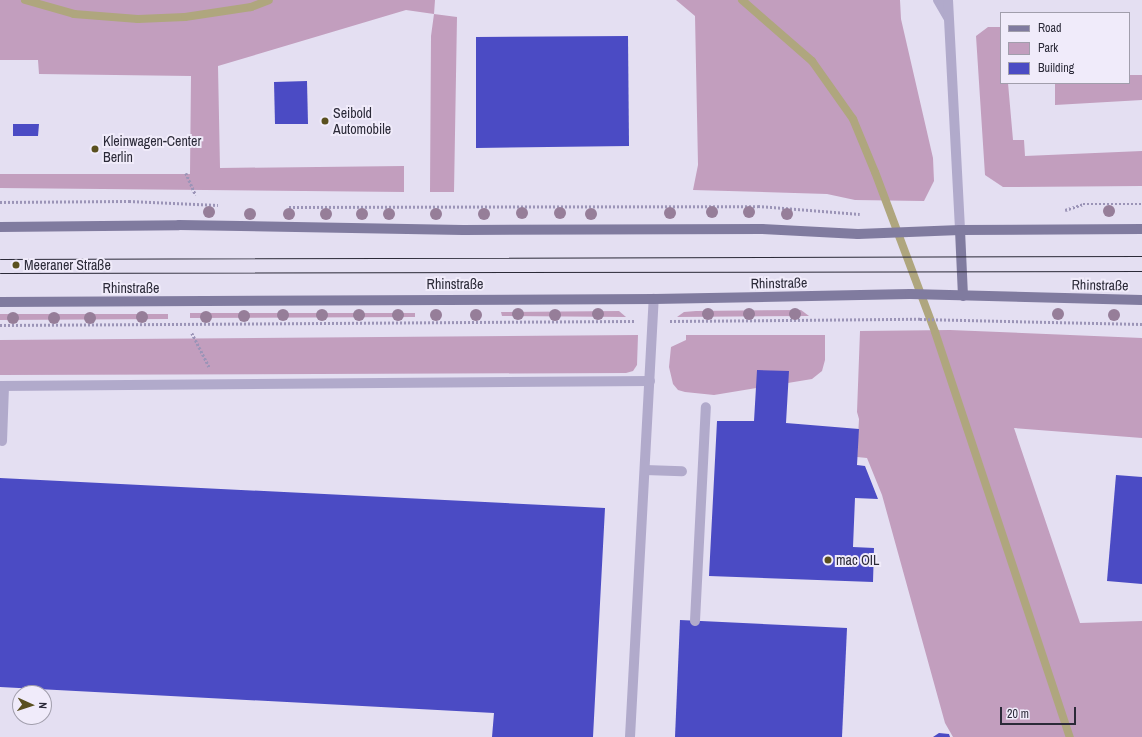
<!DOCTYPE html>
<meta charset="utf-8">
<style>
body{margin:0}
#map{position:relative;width:1142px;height:737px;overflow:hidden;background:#e4dff2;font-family:"Archivo Narrow",sans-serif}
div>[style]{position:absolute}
.green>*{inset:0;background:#c29ebe}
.stream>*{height:8px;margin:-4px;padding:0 4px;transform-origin:4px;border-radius:4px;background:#afa67e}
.building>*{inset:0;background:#4b4bc4}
.path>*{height:2.5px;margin-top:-1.25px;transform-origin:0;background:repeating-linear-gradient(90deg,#9b94b7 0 2px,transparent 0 4px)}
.lane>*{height:10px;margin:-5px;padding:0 5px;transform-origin:5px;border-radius:5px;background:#b1aacb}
.street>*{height:10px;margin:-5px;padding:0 5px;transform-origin:5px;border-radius:5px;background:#b1aacb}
.secondary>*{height:10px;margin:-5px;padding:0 5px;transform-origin:5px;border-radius:5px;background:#807b9f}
.tram>*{height:1px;margin:-0.5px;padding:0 0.5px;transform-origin:0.5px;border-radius:0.5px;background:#2b2a38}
.trees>*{width:12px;height:12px;margin:-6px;border-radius:50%;background:#967e99}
.dots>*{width:11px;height:11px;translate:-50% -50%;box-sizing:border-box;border:2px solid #f0ebfa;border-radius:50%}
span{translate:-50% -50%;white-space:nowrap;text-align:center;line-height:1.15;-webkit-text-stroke:4px #f0ebfa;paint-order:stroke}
.poi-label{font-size:14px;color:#2b2a38}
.left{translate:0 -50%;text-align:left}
.street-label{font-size:14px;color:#2b2a38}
.legend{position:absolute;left:1000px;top:12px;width:130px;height:72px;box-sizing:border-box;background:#f0ebfa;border:1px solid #a19eac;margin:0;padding:5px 7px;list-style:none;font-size:12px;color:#2b2a38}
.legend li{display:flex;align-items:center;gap:8px;height:20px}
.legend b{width:20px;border:1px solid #a19eac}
.north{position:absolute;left:12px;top:685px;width:40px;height:40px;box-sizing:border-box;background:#f0ebfa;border:1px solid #a19eac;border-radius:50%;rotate:93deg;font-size:11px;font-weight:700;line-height:16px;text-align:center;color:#2b2a38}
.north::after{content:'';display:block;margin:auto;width:14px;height:18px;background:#5a501f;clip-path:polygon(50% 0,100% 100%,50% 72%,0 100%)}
.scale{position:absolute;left:1000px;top:707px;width:76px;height:18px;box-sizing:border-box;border:2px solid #2b2a38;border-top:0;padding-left:5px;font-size:12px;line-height:14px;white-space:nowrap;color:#2b2a38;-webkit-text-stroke:3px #f0ebfa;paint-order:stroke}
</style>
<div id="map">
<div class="green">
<div style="clip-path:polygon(0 0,435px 0,434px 14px,457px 17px,454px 192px,430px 192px,431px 36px,434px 14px,406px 10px,218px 66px,220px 168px,404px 166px,404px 192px,0 188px,0 174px,190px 174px,191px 76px,39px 74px,38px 60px,0 60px)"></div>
<div style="clip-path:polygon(676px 0,900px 0,901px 19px,933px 158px,934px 181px,924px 201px,855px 200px,827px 194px,693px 190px,698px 165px,695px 16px)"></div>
<div style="clip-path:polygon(988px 27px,1001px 27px,1001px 83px,1008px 83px,1013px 140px,1024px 140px,1025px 156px,1142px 151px,1142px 186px,1003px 187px,985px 175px,976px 36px)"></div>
<div style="clip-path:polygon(1129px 75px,1142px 75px,1142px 100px,1055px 105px,1055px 83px,1129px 83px)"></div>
<div style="clip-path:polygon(801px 310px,809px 316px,677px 317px,684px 312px,696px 311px)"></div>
<div style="clip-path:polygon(619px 311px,626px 317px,502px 316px,501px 312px)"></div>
<div style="clip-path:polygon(190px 313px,415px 313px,415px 317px,190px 318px)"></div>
<div style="clip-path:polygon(0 314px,168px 314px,168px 319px,0 320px)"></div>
<div style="clip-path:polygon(950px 330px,1142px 338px,1142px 438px,1014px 428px,1080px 623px,1142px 621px,1142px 737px,953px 737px,945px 723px,882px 495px,867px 458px,857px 457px,859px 419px,857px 412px,860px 331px)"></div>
<div style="clip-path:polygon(638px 335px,637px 365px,633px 371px,626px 373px,0 375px,0 340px)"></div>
<div style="clip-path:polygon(686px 335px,825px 335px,825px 360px,822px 371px,812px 379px,714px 395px,685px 392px,678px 390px,673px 384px,669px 367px,671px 347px,686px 340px)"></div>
</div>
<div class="stream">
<div style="left:25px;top:0;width:51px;rotate:15.9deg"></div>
<div style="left:74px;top:14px;width:64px;rotate:4.5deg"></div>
<div style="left:138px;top:19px;width:47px;rotate:-2.4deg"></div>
<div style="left:185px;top:17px;width:67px;rotate:-8.6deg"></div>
<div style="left:251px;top:7px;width:19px;rotate:-21deg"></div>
<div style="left:742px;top:0;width:93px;rotate:41.1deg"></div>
<div style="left:812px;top:61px;width:71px;rotate:54.7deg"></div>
<div style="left:853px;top:119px;width:57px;rotate:67.5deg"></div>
<div style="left:875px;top:172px;width:171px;rotate:69.4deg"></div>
<div style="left:935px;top:332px;width:427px;rotate:71.6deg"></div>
</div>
<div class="building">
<div style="clip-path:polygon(628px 36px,629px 146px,476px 148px,476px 37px)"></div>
<div style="clip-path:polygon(307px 81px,308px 124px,275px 124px,274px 82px)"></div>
<div style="clip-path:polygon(13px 124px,39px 124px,38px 136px,13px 136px)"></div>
<div style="clip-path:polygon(757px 370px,789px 371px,786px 423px,859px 429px,857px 465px,865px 466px,878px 499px,855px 498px,853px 547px,874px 548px,873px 582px,709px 576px,717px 421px,754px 421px)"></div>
<div style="clip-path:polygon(1116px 475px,1142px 477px,1142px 584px,1107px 581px)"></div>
<div style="clip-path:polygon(0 478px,605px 508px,593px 737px,492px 737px,494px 713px,0 687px)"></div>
<div style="clip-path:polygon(680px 620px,847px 628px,842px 737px,675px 737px)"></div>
<div style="clip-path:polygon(939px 733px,949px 734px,950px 737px,933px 737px)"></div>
</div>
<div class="path">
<div style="left:186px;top:173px;width:24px;rotate:66deg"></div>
<div style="left:0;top:202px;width:129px;rotate:-0.4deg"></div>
<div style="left:129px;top:201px;width:89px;rotate:2.6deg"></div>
<div style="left:289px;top:207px;width:469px;rotate:-0.1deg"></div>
<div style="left:758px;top:206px;width:102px;rotate:4.5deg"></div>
<div style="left:1065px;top:210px;width:19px;rotate:-18deg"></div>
<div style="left:1083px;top:204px;width:59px"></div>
<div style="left:670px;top:321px;width:250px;rotate:-0.5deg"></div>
<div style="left:920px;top:319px;width:222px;rotate:1.3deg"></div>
<div style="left:0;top:325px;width:635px;rotate:-0.36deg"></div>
<div style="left:192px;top:333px;width:38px;rotate:63deg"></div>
</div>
<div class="lane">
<div style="left:0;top:386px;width:650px;rotate:-0.44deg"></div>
<div style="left:2px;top:441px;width:55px;rotate:-87.9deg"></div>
<div style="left:645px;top:470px;width:37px;rotate:2deg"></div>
<div style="left:695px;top:621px;width:214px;rotate:-87.1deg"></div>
<div style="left:630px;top:737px;width:439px;rotate:-86.9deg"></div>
</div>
<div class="street">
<div style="left:938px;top:0;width:20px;rotate:60deg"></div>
<div style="left:948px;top:0;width:230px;rotate:87deg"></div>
</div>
<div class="secondary">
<div style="left:0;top:227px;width:179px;rotate:-0.6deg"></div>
<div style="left:179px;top:225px;width:284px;rotate:1deg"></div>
<div style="left:463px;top:230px;width:299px;rotate:-0.2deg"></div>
<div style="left:762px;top:229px;width:96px;rotate:3deg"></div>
<div style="left:858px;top:234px;width:102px;rotate:-2.2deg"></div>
<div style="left:960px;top:230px;width:182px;rotate:-0.3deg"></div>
<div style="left:960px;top:230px;width:66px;rotate:87.4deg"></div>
<div style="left:0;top:302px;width:654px;rotate:-0.26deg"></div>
<div style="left:654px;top:299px;width:256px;rotate:-1.1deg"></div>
<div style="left:910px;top:294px;width:232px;rotate:1.5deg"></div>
</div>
<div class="tram">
<div style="left:0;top:259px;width:1142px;rotate:-0.15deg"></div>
<div style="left:0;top:273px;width:1142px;rotate:-0.1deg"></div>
</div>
<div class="trees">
<div style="left:1109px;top:211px"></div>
<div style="left:209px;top:212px"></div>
<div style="left:712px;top:212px"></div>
<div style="left:749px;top:212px"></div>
<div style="left:522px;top:213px"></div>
<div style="left:560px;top:213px"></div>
<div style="left:670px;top:213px"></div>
<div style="left:250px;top:214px"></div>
<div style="left:289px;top:214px"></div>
<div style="left:326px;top:214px"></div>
<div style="left:362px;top:214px"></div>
<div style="left:389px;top:214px"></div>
<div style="left:436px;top:214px"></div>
<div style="left:484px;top:214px"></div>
<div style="left:591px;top:214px"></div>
<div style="left:787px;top:214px"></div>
<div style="left:518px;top:314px"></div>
<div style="left:598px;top:314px"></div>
<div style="left:708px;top:314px"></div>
<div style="left:749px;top:314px"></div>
<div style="left:795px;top:314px"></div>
<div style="left:1058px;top:314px"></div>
<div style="left:283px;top:315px"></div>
<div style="left:322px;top:315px"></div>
<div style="left:359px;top:315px"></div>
<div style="left:398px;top:315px"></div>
<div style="left:436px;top:315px"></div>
<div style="left:476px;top:315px"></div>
<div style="left:555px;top:315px"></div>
<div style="left:1114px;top:315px"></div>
<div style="left:244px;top:316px"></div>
<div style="left:142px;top:317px"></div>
<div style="left:206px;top:317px"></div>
<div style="left:13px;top:318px"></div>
<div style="left:54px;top:318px"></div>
<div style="left:90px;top:318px"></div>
</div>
<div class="dots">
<div style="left:325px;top:121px;background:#5a501f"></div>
<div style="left:95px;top:149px;background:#5a501f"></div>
<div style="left:16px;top:265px;background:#5a501f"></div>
<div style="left:828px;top:560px;background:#5a501f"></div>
</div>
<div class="poi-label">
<span class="left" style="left:333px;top:121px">Seibold<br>Automobile</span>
<span class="left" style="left:103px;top:149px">Kleinwagen-Center<br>Berlin</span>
<span class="left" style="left:24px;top:265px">Meeraner Straße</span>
<span class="left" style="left:836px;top:560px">mac OIL</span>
</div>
<div class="street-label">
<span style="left:779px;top:283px;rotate:-1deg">Rhinstraße</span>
<span style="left:455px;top:284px">Rhinstraße</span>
<span style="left:1100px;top:285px;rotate:1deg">Rhinstraße</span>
<span style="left:131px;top:288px">Rhinstraße</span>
</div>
<ul class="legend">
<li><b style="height:5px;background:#807b9f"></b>Road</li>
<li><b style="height:11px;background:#c29ebe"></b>Park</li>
<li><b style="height:11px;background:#4b4bc4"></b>Building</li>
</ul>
<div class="north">N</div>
<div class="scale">20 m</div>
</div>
